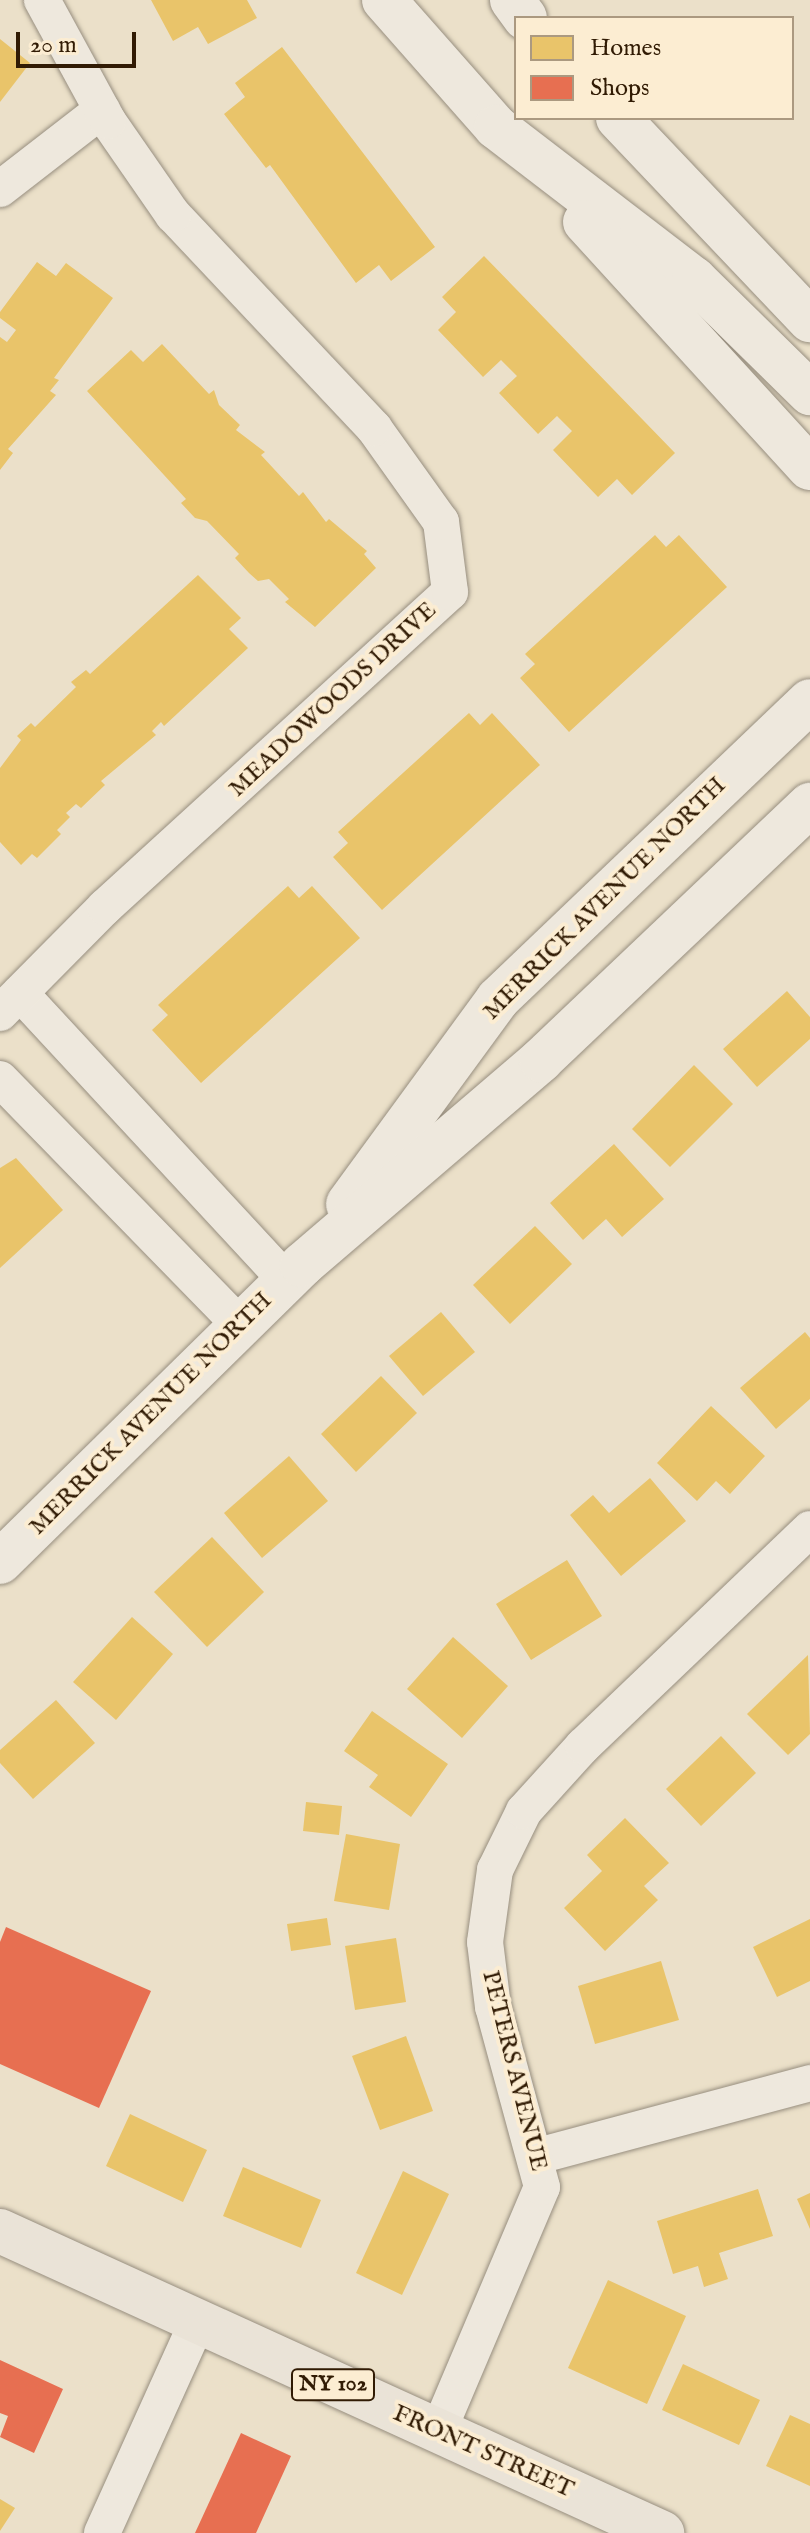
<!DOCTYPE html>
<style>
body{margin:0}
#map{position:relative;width:810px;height:2533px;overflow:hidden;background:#ebe0c9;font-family:"IM FELL English",serif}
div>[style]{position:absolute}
.homes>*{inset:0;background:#e9c46a}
.shops>*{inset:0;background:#e76f51}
.roads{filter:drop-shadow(0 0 2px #978e7f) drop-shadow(0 0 2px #978e7f)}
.minor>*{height:36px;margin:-18px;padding:0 18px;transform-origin:18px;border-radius:18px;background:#eee8dd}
.secondary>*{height:44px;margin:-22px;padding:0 22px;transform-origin:22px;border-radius:22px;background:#eee8dd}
.primary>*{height:44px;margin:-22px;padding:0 22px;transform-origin:22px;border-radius:22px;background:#eae3d7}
span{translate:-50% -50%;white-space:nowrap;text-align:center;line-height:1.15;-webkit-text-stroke:8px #fcedd2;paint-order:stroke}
.shield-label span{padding:2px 6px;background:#fcedd2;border:2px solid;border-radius:6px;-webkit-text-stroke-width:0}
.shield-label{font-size:22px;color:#311b04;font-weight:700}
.street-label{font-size:24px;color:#311b04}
.legend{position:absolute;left:514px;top:16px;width:280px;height:104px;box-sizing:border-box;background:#fcedd2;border:2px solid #ab9980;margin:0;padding:10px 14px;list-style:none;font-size:24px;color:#311b04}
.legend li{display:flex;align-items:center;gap:16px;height:40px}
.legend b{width:40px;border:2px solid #ab9980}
.scale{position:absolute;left:16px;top:32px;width:120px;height:36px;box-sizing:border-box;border:4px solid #311b04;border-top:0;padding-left:10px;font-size:24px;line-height:28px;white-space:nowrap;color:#311b04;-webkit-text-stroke:6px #fcedd2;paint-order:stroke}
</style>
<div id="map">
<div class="homes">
<div style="clip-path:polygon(151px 0,247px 0,257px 18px,208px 44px,198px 27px,173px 41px)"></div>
<div style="clip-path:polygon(0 39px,30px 63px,0 102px)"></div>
<div style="clip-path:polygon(282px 47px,435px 247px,391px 281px,379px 265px,356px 283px,270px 165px,266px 168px,224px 114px,245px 97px,235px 83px)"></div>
<div style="clip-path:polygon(484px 256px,675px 453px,632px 495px,617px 479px,598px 497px,553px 450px,572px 431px,557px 416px,538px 434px,499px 393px,517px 376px,501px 360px,483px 377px,438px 330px,456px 312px,442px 297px)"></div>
<div style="clip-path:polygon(37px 262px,56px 276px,66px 263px,113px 298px,54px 378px,59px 380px,50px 391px,56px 395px,8px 449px,13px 453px,0 470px,0 337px,7px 342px,16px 330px,0 318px,0 312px)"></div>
<div style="clip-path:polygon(162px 344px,209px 394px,214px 390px,219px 405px,240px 425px,236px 430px,265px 452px,261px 455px,299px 496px,303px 492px,326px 522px,329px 519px,367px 551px,364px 554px,376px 568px,315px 627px,285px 602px,289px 599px,269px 579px,258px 581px,249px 573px,235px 558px,239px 554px,207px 521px,195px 518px,181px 503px,186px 499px,87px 391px,131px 350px,143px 362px)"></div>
<div style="clip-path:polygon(655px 535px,666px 547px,679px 535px,727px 587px,569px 732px,520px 678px,535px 664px,525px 654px)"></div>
<div style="clip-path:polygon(198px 575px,241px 618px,229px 629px,248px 648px,164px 726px,161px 722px,152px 731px,156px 735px,101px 781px,105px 785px,81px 808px,76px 804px,66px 813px,70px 817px,57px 830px,61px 834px,37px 858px,32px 854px,21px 865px,0 842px,0 768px,21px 740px,17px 736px,31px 723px,35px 727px,76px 687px,71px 682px,86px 670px,90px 674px)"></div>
<div style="clip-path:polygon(469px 713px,480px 725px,492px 713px,540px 765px,382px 910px,333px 857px,348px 843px,338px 832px)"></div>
<div style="clip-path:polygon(288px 886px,299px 898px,312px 886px,360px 938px,201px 1083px,152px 1030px,168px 1015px,158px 1005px)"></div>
<div style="clip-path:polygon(787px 991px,810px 1017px,810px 1039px,757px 1087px,723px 1049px)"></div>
<div style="clip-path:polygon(694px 1065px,733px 1104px,670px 1167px,632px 1129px)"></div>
<div style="clip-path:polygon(614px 1144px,664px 1199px,622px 1237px,606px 1219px,583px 1240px,550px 1203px)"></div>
<div style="clip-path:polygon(16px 1158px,63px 1210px,0 1268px,0 1168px)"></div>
<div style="clip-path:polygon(535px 1226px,572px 1264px,510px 1324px,473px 1285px)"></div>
<div style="clip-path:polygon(441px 1312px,475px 1352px,423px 1396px,389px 1356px)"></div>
<div style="clip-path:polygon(805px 1332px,810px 1338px,810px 1399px,776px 1429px,740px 1388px)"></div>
<div style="clip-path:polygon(381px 1376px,417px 1413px,356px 1472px,321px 1434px)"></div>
<div style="clip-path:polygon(711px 1406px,765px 1456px,730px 1494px,716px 1481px,697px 1501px,657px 1463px)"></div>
<div style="clip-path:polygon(289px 1456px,328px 1501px,262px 1558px,224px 1513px)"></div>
<div style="clip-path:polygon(650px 1478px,686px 1521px,621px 1576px,570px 1515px,593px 1495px,609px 1513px)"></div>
<div style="clip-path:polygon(212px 1537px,264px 1592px,207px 1647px,154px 1592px)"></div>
<div style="clip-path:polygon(567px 1560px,602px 1616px,531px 1660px,496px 1604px)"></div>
<div style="clip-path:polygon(132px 1617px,173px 1654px,116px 1720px,73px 1682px)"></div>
<div style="clip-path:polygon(453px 1637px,508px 1686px,462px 1738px,407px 1689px)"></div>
<div style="clip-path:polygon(808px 1655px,810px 1734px,788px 1755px,747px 1714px)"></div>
<div style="clip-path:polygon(56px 1700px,95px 1743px,33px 1799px,0 1763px,0 1750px)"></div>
<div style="clip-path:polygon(372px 1711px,448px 1764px,411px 1817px,369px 1787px,378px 1775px,344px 1751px)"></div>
<div style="clip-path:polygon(721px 1736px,756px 1773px,701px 1826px,666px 1789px)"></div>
<div style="clip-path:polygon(306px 1802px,342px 1806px,339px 1835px,303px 1831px)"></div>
<div style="clip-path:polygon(625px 1818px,669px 1863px,644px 1886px,658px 1900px,605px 1951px,564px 1908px,602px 1871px,587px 1855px)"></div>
<div style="clip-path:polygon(346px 1834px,400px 1844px,389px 1910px,334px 1901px)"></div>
<div style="clip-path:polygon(327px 1918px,331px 1945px,291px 1951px,287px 1924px)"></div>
<div style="clip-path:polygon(810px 1919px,810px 1981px,777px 1997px,753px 1947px)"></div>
<div style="clip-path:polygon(396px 1938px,406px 2002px,355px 2010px,345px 1946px)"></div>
<div style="clip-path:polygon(661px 1961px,679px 2020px,595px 2044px,578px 1986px)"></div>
<div style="clip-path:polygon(406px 2036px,433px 2111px,380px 2130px,352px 2056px)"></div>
<div style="clip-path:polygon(130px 2114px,207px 2150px,183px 2202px,106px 2166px)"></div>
<div style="clip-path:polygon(243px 2167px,321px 2200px,301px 2248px,223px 2216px)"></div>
<div style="clip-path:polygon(403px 2171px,449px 2194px,402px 2295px,356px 2273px)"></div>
<div style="clip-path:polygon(758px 2189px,773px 2236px,719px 2253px,728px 2279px,704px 2287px,698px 2266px,673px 2274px,657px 2221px)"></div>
<div style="clip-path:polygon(810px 2193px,810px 2229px,797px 2199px)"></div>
<div style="clip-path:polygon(608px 2280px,686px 2316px,647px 2404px,568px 2368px)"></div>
<div style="clip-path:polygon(683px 2364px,760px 2400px,739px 2445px,662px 2410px)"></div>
<div style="clip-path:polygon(790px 2415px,810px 2424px,810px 2486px,766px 2466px)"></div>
<div style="clip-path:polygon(0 2499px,15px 2508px,0 2531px)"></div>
</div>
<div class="shops">
<div style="clip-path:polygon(6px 1927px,151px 1991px,99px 2108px,0 2064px,0 1942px)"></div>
<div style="clip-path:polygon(0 2360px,63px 2389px,34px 2453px,0 2437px,8px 2416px,0 2413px)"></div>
<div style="clip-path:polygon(241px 2433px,291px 2456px,256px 2533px,195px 2533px)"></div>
</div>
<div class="roads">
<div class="minor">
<div style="left:0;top:189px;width:129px;rotate:-37.8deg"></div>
<div style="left:20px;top:993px;width:393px;rotate:47.2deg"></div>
<div style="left:0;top:1013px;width:149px;rotate:-45.3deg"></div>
<div style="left:105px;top:907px;width:467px;rotate:-42.4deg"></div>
<div style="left:450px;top:592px;width:71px;rotate:-97.3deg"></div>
<div style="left:441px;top:522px;width:115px;rotate:-125.5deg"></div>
<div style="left:374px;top:428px;width:293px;rotate:-133.3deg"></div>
<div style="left:173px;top:215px;width:114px;rotate:-124.7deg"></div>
<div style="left:108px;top:121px;width:138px;rotate:-118.6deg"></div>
<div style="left:0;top:1079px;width:344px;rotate:45.7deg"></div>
<div style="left:538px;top:2156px;width:282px;rotate:-15deg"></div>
<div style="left:438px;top:2432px;width:266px;rotate:-67deg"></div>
<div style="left:542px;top:2187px;width:187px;rotate:-105.2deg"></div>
<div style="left:493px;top:2007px;width:65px;rotate:-97deg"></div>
<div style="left:485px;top:1942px;width:73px;rotate:-82.1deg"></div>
<div style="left:495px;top:1870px;width:66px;rotate:-63.8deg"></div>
<div style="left:524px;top:1811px;width:88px;rotate:-47.8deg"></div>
<div style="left:583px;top:1746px;width:314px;rotate:-43.7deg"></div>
<div style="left:102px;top:2533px;width:230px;rotate:-65.7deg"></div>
</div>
<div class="secondary">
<div style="left:384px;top:0;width:169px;rotate:48.6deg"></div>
<div style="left:496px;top:127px;width:250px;rotate:37.5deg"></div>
<div style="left:694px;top:279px;width:163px;rotate:44.5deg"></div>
<div style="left:512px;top:0;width:22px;rotate:54deg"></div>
<div style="left:618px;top:118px;width:279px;rotate:46.5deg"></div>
<div style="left:585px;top:222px;width:333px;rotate:47.6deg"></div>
<div style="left:348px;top:1204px;width:254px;rotate:-53.8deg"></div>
<div style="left:498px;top:999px;width:431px;rotate:-43.7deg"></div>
<div style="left:0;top:1562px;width:424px;rotate:-44.5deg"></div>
<div style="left:302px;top:1265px;width:315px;rotate:-40.6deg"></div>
<div style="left:541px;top:1060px;width:371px;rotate:-43.5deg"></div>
</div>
<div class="primary">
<div style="left:0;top:2231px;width:728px;rotate:24.52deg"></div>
</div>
</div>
<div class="shield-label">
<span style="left:333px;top:2385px">NY 102</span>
</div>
<div class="street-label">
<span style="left:333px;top:700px;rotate:-43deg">MEADOWOODS DRIVE</span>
<span style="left:605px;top:899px;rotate:-45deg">MERRICK AVENUE NORTH</span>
<span style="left:151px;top:1414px;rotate:-45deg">MERRICK AVENUE NORTH</span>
<span style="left:514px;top:2071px;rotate:76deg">PETERS AVENUE</span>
<span style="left:483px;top:2452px;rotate:24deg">FRONT STREET</span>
</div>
<ul class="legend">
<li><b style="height:22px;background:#e9c46a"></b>Homes</li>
<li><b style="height:22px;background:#e76f51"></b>Shops</li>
</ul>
<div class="scale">20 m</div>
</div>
